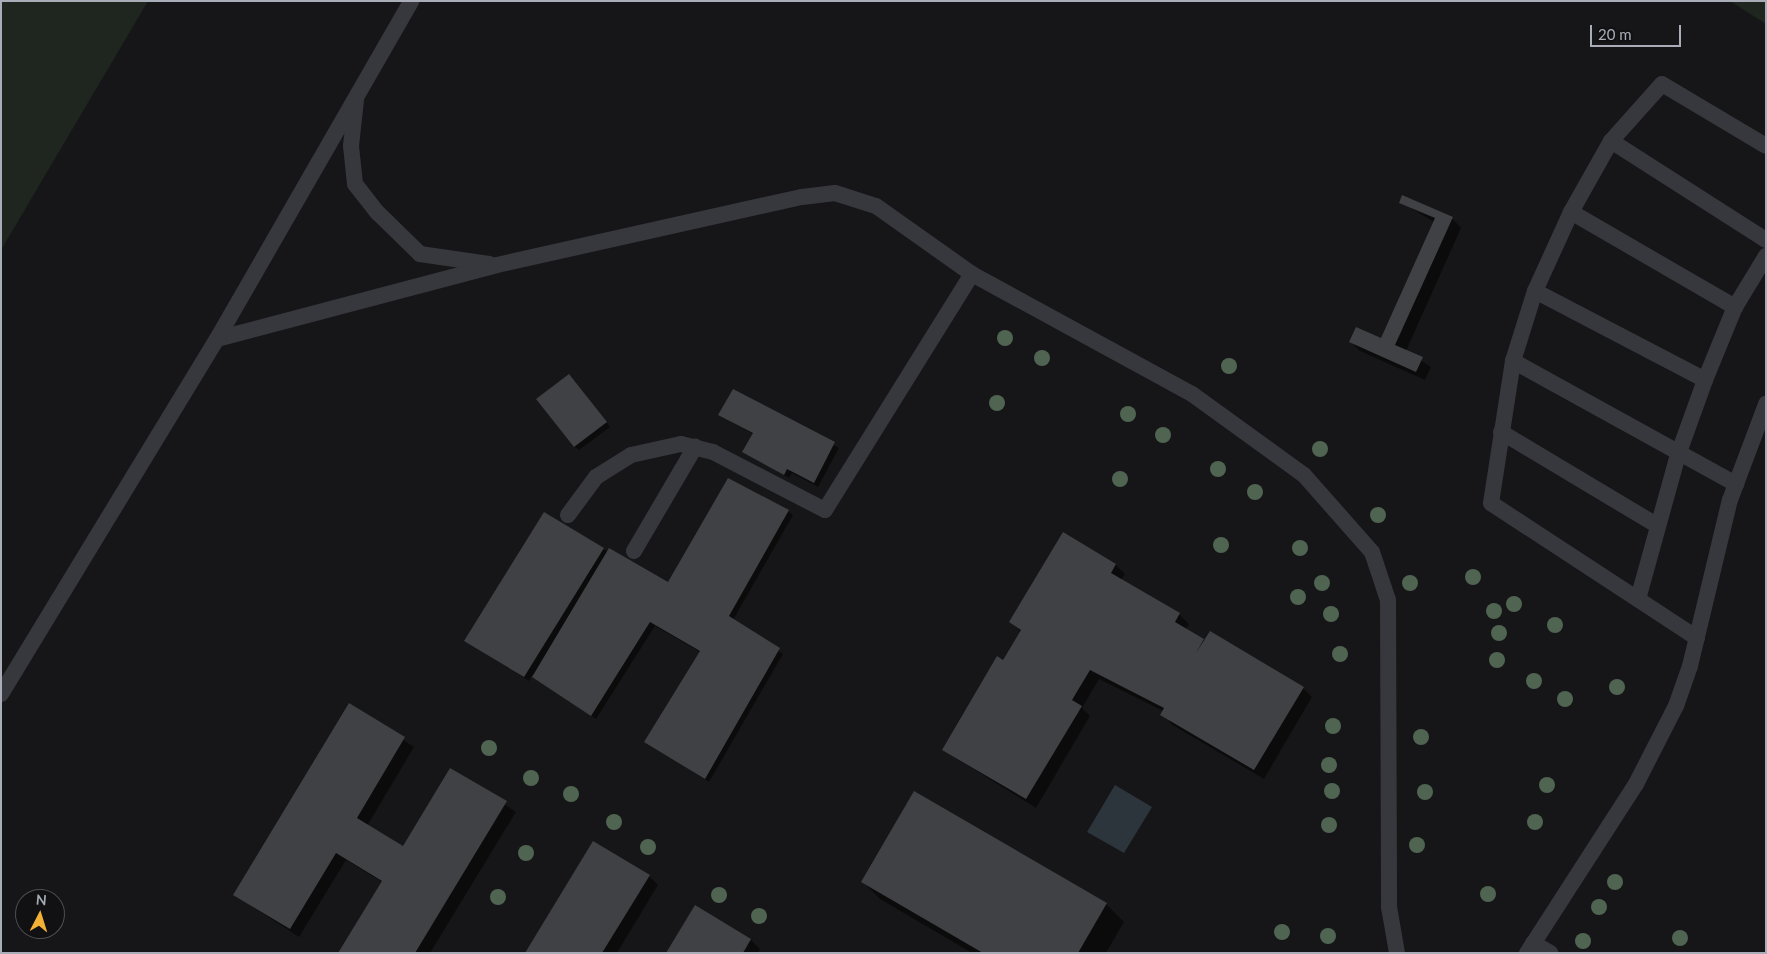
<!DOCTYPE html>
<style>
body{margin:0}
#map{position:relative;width:1767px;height:954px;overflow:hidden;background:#161618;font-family:Lato,sans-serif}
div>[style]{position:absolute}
.green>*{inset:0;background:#1e261f}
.water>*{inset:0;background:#2c353c}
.shadow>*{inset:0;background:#0007}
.building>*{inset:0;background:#404145}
.lane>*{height:16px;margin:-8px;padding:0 8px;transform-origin:8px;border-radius:8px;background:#37383d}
.trees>*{width:16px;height:16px;margin:-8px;border-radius:50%;background:#506452}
span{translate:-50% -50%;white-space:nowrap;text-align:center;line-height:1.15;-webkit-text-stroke:4.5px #111113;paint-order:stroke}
.frame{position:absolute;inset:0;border:2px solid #a8adb8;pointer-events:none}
.north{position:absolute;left:15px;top:889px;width:50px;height:50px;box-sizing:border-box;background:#111113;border:1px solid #4d4f55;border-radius:50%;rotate:5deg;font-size:14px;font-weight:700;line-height:20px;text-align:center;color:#a8adb8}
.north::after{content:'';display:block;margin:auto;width:18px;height:22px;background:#f2b134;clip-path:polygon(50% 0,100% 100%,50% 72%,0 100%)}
.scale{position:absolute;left:1590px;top:25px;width:91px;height:22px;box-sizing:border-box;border:2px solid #a8adb8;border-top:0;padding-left:6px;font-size:15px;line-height:18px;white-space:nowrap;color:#a8adb8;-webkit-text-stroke:4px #111113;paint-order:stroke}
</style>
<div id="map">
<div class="green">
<div style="clip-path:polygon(1px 1px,148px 1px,1px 250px)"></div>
<div style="clip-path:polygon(1730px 1px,1766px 1px,1766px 24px)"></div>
</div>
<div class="water">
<div style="clip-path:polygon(1115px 785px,1152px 807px,1124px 853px,1087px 832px)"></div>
</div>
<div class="shadow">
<div style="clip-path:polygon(1401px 202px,1452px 218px,1461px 228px,1406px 351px,1431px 367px,1425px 380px,1360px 351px,1351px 342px,1382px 340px,1434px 222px)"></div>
<div style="clip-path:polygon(574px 380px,610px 427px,579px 450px,574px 446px)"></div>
<div style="clip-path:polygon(734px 391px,839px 448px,818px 487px,792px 473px,789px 478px,743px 451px,753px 434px,720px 415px)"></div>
<div style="clip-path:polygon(788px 511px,793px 515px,733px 620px,783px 654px,709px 782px,646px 742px,700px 652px,655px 626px,596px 719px,532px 675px,529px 681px,466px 640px,603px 549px,668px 584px)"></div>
<div style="clip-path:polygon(1063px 534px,1116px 565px,1125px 574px,1121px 580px,1179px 614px,1189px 624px,1185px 630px,1303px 688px,1312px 697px,1264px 779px,1171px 724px,1163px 711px,1099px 679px,1082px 708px,1090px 716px,1036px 808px,943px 750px,1021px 632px,1011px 622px)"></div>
<div style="clip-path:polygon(349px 705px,414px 747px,367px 826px,403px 848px,451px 769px,516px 812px,430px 953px,340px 953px,382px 882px,346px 860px,299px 937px,235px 895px)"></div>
<div style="clip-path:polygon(649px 876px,658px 885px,617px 953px,526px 953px)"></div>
<div style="clip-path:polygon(862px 881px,1106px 904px,1124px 922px,1106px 953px,972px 953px,880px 899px)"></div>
<div style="clip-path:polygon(695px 907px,751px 940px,760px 949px,758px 953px,667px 953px)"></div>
</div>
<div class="building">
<div style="clip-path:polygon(1402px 195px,1453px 217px,1395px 345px,1423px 357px,1416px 372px,1349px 342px,1356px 327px,1381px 338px,1435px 218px,1399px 203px)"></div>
<div style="clip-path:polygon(569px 374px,607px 422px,574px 447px,536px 399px)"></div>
<div style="clip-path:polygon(733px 389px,835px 442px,814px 483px,787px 469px,784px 475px,742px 452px,753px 433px,718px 415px)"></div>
<div style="clip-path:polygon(728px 478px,789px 510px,729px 616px,780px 648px,705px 779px,644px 742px,700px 651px,650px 622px,591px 716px,532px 677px,609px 548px,668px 582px)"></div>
<div style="clip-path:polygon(544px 512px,604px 548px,524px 677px,464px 641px)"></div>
<div style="clip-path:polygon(1063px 532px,1116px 564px,1111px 573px,1180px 613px,1175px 622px,1204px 639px,1196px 653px,1210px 631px,1304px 687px,1254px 770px,1160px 715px,1164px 708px,1090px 670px,1072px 700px,1082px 706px,1026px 799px,942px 750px,997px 656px,1003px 660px,1021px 630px,1009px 622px)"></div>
<div style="clip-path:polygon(349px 703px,405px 737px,357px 818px,403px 846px,450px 768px,507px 801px,415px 953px,338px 953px,382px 881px,336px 853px,290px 929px,233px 895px)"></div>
<div style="clip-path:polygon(914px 791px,1107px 903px,1078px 953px,983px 953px,861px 882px)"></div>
<div style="clip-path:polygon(593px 841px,650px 875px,602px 953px,525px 953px)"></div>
<div style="clip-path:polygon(695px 905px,751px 939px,743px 953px,666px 953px)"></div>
</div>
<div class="lane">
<div style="left:356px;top:100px;width:46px;rotate:96.2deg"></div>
<div style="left:351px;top:146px;width:38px;rotate:84deg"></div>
<div style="left:355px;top:184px;width:37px;rotate:52deg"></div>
<div style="left:378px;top:213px;width:59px;rotate:44.3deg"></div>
<div style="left:420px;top:254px;width:70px;rotate:8.2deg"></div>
<div style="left:1611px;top:141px;width:184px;rotate:32.6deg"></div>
<div style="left:1571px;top:212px;width:190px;rotate:30.1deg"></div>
<div style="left:1535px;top:291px;width:192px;rotate:27.6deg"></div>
<div style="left:217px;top:339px;width:290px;rotate:-14.8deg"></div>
<div style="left:497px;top:265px;width:312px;rotate:-12.6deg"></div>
<div style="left:802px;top:197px;width:33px;rotate:-7deg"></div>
<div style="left:835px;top:193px;width:43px;rotate:17.6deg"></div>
<div style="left:876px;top:206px;width:118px;rotate:35.3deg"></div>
<div style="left:972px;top:274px;width:251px;rotate:28.6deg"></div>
<div style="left:1192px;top:394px;width:138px;rotate:35.9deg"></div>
<div style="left:1304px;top:475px;width:103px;rotate:48.6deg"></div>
<div style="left:1372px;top:552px;width:51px;rotate:71.6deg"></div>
<div style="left:1388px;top:600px;width:307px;rotate:89.8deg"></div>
<div style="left:1389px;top:907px;width:47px;rotate:80.1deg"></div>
<div style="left:1513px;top:361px;width:255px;rotate:28.9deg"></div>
<div style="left:1501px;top:432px;width:183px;rotate:30.9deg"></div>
<div style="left:568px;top:515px;width:47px;rotate:-53.6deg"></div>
<div style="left:596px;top:477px;width:41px;rotate:-32.2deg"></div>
<div style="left:631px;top:455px;width:51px;rotate:-12.4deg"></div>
<div style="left:681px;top:444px;width:33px;rotate:14deg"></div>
<div style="left:713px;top:452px;width:126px;rotate:27.4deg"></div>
<div style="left:825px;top:510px;width:278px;rotate:-58.1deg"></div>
<div style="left:634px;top:551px;width:121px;rotate:-59.6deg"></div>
<div style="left:1638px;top:599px;width:149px;rotate:-74.5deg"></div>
<div style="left:1678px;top:455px;width:80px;rotate:-70.2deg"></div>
<div style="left:1705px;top:380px;width:79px;rotate:-67.7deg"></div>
<div style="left:1735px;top:307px;width:60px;rotate:-58.7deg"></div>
<div style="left:1697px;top:638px;width:246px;rotate:-146.8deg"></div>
<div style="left:1491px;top:503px;width:144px;rotate:-81.2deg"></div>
<div style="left:1513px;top:361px;width:73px;rotate:-72.6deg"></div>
<div style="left:1535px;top:291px;width:87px;rotate:-65.5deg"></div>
<div style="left:1571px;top:212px;width:81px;rotate:-60.6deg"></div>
<div style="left:1611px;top:141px;width:76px;rotate:-48.2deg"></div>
<div style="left:1662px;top:84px;width:121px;rotate:30.8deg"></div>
<div style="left:1px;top:694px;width:416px;rotate:-58.7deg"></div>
<div style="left:217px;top:339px;width:390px;rotate:-60.1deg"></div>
<div style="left:1533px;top:943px;width:20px;rotate:30deg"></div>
<div style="left:1527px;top:953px;width:201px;rotate:-57.2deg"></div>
<div style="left:1636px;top:784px;width:88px;rotate:-62.9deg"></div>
<div style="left:1676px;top:706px;width:42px;rotate:-70.7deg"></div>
<div style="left:1690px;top:666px;width:171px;rotate:-76.5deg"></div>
<div style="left:1730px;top:500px;width:103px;rotate:-69.4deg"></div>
</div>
<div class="trees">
<div style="left:1005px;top:338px"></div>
<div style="left:1042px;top:358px"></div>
<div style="left:1229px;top:366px"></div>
<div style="left:997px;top:403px"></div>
<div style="left:1128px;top:414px"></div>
<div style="left:1163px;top:435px"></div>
<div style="left:1320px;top:449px"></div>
<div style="left:1218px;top:469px"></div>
<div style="left:1120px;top:479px"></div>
<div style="left:1255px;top:492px"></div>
<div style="left:1378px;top:515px"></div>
<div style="left:1221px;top:545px"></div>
<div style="left:1300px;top:548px"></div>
<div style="left:1473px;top:577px"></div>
<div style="left:1322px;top:583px"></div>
<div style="left:1410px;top:583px"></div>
<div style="left:1298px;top:597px"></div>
<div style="left:1514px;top:604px"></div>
<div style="left:1494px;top:611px"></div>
<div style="left:1331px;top:614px"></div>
<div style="left:1555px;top:625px"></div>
<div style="left:1499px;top:633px"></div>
<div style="left:1340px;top:654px"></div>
<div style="left:1497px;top:660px"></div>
<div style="left:1534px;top:681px"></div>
<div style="left:1617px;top:687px"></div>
<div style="left:1565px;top:699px"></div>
<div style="left:1333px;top:726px"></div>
<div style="left:1421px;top:737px"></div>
<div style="left:489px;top:748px"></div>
<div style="left:1329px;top:765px"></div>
<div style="left:531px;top:778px"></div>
<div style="left:1547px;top:785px"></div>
<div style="left:1332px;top:791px"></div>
<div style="left:1425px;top:792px"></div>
<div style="left:571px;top:794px"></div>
<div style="left:614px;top:822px"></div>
<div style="left:1535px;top:822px"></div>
<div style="left:1329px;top:825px"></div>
<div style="left:1417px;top:845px"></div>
<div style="left:648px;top:847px"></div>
<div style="left:526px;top:853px"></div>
<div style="left:1615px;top:882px"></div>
<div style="left:1488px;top:894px"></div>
<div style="left:719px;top:895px"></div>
<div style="left:498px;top:897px"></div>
<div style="left:1599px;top:907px"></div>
<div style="left:759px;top:916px"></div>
<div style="left:1282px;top:932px"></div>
<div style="left:1328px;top:936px"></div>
<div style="left:1680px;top:938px"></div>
<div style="left:1583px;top:941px"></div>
</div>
<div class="frame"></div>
<div class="north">N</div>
<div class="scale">20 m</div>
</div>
